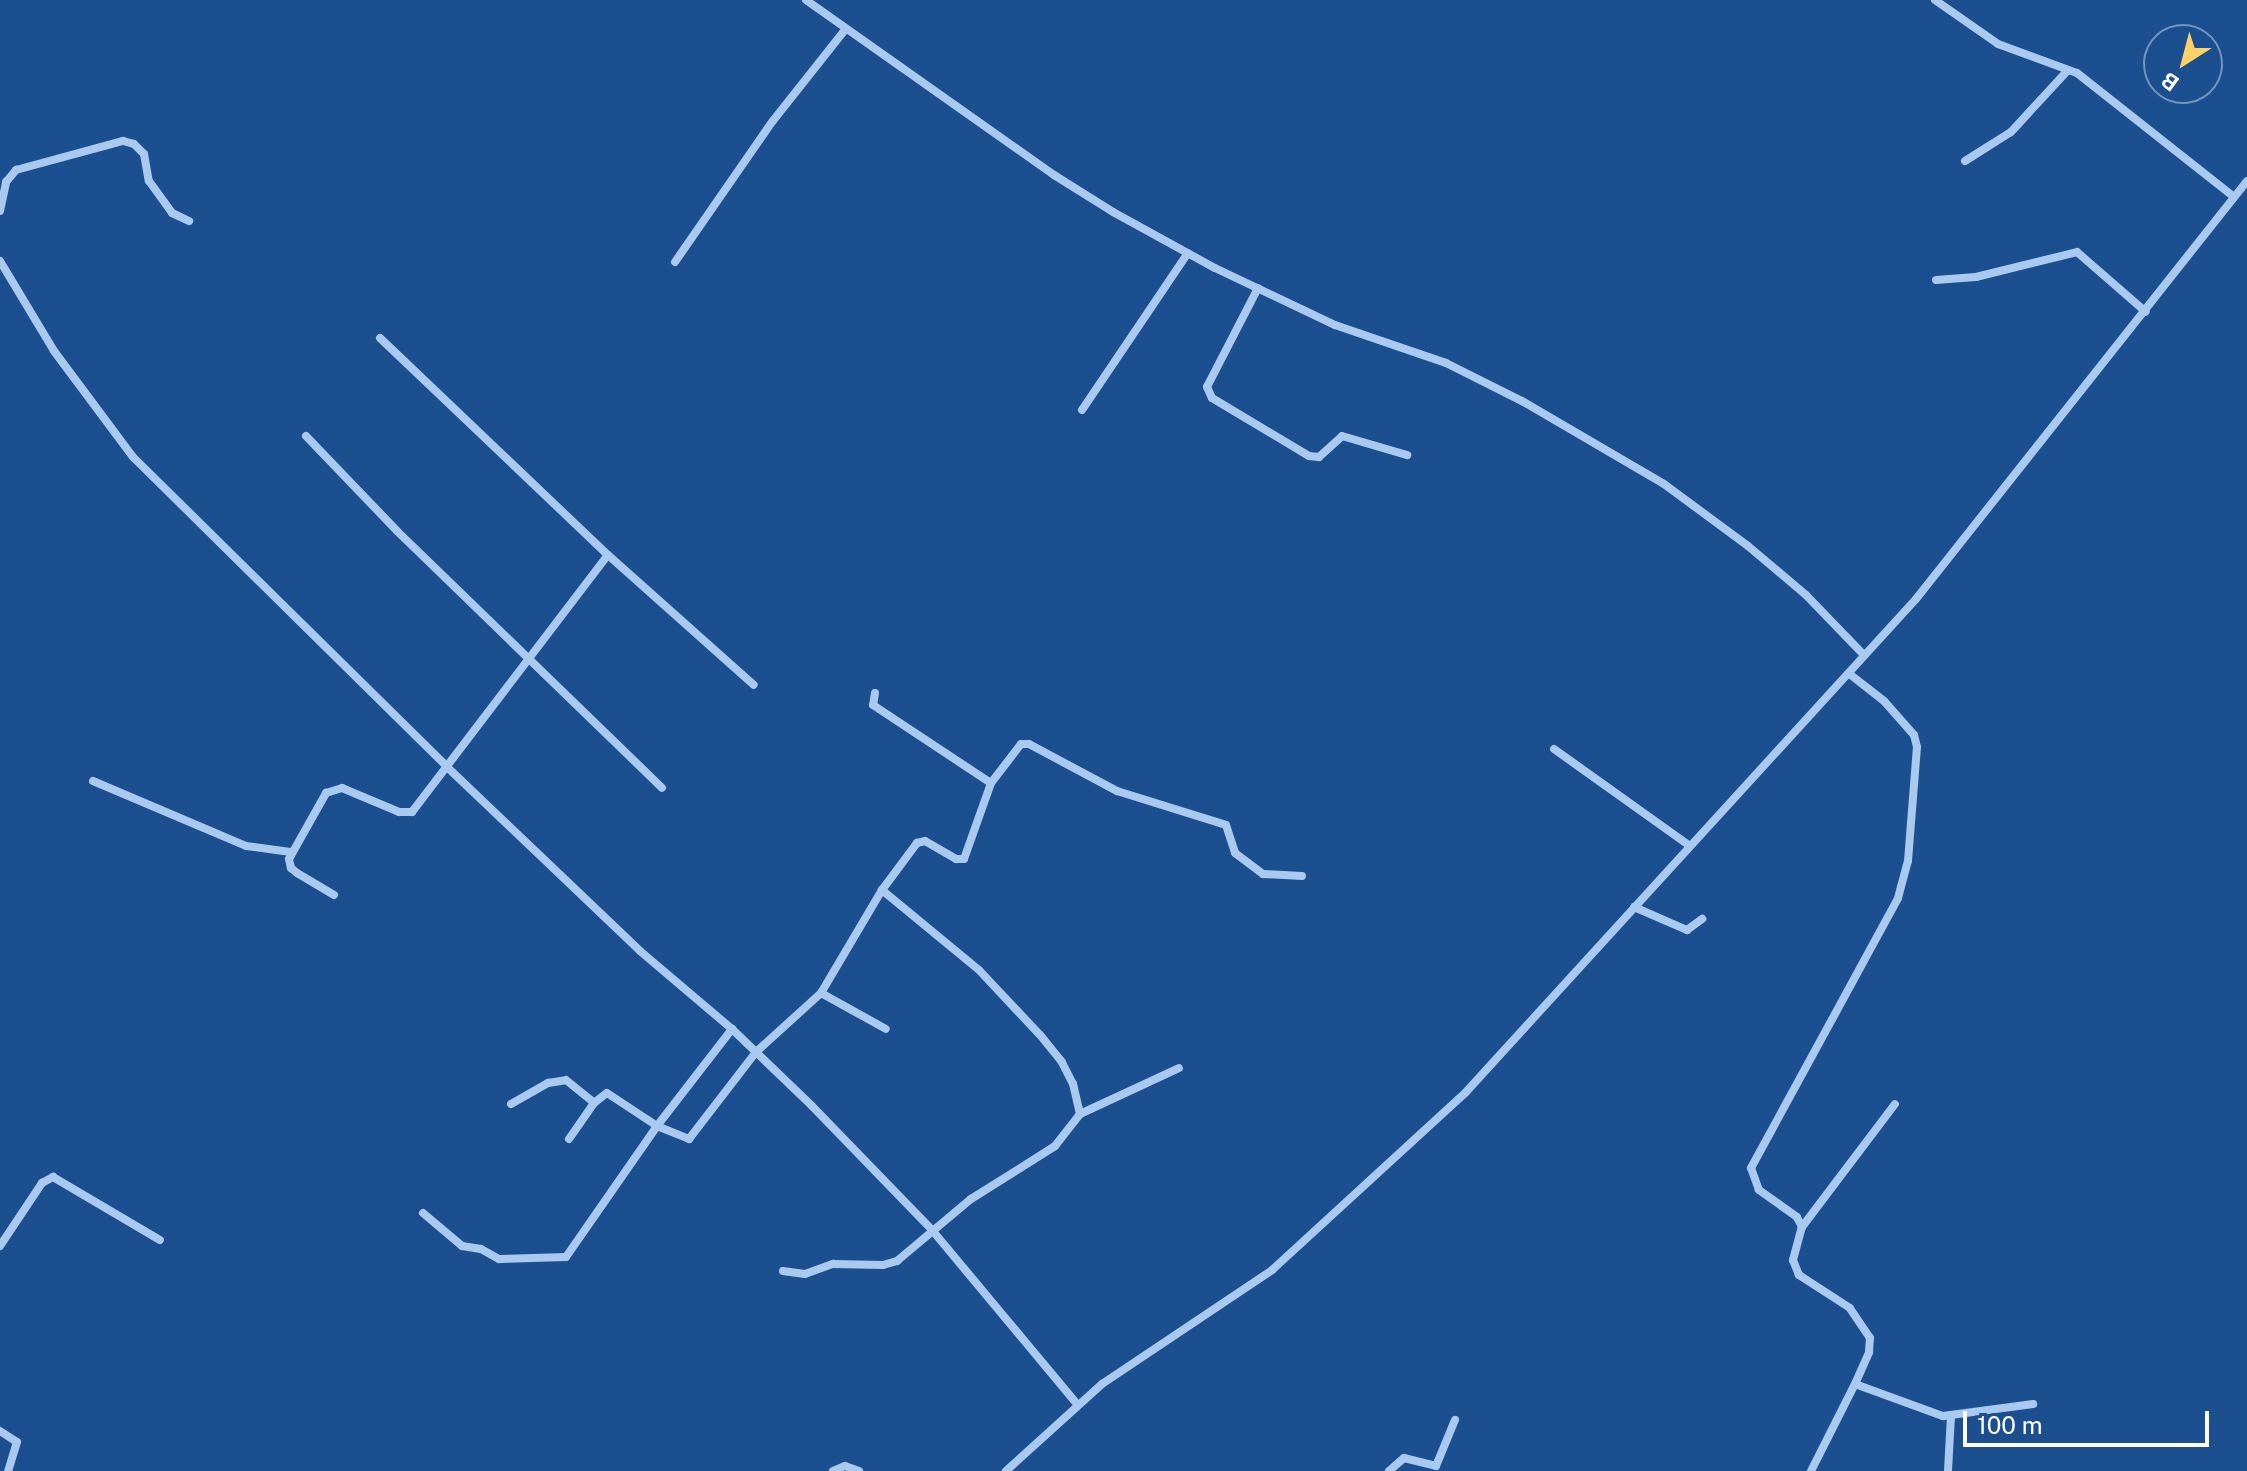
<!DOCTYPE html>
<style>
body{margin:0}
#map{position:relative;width:2247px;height:1471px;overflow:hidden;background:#1b4f8f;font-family:"Public Sans",sans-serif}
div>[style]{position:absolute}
.street>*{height:8px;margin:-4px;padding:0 4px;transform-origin:4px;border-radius:4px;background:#a9c9ee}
span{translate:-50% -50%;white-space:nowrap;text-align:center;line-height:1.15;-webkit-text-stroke:6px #1b4f8f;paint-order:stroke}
.north{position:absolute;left:2143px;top:24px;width:80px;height:80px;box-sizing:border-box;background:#1b4f8f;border:2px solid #7695bc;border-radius:50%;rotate:216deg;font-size:22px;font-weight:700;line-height:32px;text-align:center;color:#fff}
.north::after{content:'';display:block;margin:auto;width:28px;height:36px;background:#ffd166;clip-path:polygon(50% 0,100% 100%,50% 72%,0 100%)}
.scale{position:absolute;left:1963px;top:1411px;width:246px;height:36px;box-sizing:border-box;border:4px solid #fff;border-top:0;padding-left:10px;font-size:24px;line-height:28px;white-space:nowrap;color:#fff;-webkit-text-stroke:6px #1b4f8f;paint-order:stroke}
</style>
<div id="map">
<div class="street">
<div style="left:806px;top:0;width:304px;rotate:35.2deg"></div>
<div style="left:1054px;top:175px;width:70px;rotate:32.1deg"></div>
<div style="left:1113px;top:212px;width:116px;rotate:28.8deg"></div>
<div style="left:1215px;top:268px;width:133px;rotate:25.4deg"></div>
<div style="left:1335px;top:325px;width:117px;rotate:18.9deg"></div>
<div style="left:1446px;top:363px;width:85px;rotate:26.6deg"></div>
<div style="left:1522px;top:401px;width:164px;rotate:30.3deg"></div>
<div style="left:1664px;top:484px;width:104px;rotate:36.4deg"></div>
<div style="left:1748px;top:546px;width:76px;rotate:40.2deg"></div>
<div style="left:1806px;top:595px;width:83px;rotate:46deg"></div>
<div style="left:1935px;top:0;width:77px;rotate:34.9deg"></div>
<div style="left:1998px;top:44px;width:84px;rotate:20.2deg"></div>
<div style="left:2077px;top:73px;width:200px;rotate:38.3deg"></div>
<div style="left:1965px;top:161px;width:54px;rotate:-32.2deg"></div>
<div style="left:2011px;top:132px;width:84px;rotate:-47.4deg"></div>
<div style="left:0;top:211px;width:30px;rotate:-78deg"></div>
<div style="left:6px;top:182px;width:16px;rotate:-50deg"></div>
<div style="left:16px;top:170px;width:111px;rotate:-15.2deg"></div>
<div style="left:123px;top:141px;width:11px;rotate:15deg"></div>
<div style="left:134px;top:144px;width:14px;rotate:45deg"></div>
<div style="left:144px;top:154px;width:27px;rotate:80deg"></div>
<div style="left:149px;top:181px;width:39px;rotate:54deg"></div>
<div style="left:172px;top:213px;width:19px;rotate:25deg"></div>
<div style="left:0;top:261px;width:105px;rotate:59deg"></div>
<div style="left:54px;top:351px;width:132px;rotate:53.3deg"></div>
<div style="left:133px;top:457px;width:440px;rotate:44.6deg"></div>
<div style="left:446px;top:766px;width:268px;rotate:43.6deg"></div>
<div style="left:640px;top:951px;width:121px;rotate:40.3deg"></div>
<div style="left:732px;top:1029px;width:111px;rotate:43.9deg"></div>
<div style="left:812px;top:1106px;width:173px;rotate:45.9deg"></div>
<div style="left:932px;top:1230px;width:226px;rotate:50.2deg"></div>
<div style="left:675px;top:262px;width:170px;rotate:-55.3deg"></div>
<div style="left:772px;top:122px;width:116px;rotate:-51.6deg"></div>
<div style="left:1936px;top:280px;width:40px;rotate:-4.3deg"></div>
<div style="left:1976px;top:277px;width:104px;rotate:-13.9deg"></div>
<div style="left:2077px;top:252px;width:91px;rotate:41deg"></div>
<div style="left:1258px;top:288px;width:111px;rotate:117.3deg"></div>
<div style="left:1207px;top:387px;width:12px;rotate:66deg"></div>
<div style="left:1212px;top:398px;width:113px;rotate:30.9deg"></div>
<div style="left:1309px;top:456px;width:10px;rotate:6deg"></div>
<div style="left:1319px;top:457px;width:31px;rotate:-42deg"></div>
<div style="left:1342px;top:436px;width:68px;rotate:16.3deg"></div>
<div style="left:380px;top:338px;width:315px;rotate:43.6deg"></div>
<div style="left:608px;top:555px;width:195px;rotate:41.7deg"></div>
<div style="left:1082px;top:410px;width:189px;rotate:-56deg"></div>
<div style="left:306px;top:436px;width:132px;rotate:46.2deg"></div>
<div style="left:397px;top:531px;width:369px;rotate:44.1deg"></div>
<div style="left:875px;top:693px;width:12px;rotate:99deg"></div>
<div style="left:873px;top:705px;width:141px;rotate:33.5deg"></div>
<div style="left:1554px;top:749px;width:167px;rotate:35.5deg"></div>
<div style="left:93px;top:781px;width:166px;rotate:23deg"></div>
<div style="left:246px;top:846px;width:45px;rotate:7.6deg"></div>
<div style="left:334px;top:895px;width:43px;rotate:-149.3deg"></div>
<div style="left:297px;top:873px;width:8px;rotate:-140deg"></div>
<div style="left:291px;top:868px;width:9px;rotate:-103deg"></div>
<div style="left:289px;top:859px;width:76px;rotate:-60.7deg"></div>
<div style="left:326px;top:793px;width:17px;rotate:-17deg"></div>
<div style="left:342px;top:788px;width:62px;rotate:22.8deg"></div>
<div style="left:399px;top:812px;width:13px"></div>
<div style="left:412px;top:812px;width:323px;rotate:-52.7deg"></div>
<div style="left:1634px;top:907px;width:58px;rotate:23.5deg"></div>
<div style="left:1687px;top:930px;width:19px;rotate:-36deg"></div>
<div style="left:821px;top:993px;width:120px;rotate:-59.4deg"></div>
<div style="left:882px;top:890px;width:59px;rotate:-53.3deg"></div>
<div style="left:917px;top:843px;width:8px;rotate:-14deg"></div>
<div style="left:925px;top:841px;width:36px;rotate:30deg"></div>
<div style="left:956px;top:859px;width:8px"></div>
<div style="left:964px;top:859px;width:81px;rotate:-70.4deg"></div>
<div style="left:991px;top:783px;width:49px;rotate:-52.4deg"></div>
<div style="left:1021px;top:744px;width:8px"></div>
<div style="left:1029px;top:744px;width:100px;rotate:28.1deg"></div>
<div style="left:1117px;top:791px;width:114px;rotate:17.3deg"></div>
<div style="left:1226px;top:825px;width:29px;rotate:72deg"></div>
<div style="left:1235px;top:853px;width:35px;rotate:37deg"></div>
<div style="left:1263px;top:874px;width:39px;rotate:3deg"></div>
<div style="left:511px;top:1104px;width:43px;rotate:-29.6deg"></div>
<div style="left:548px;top:1083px;width:18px;rotate:-9deg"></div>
<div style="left:566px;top:1080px;width:36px;rotate:39deg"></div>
<div style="left:1080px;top:1114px;width:109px;rotate:-24.9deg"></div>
<div style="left:569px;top:1139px;width:44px;rotate:-55.2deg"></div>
<div style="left:594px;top:1103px;width:16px;rotate:-38deg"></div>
<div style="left:607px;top:1093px;width:60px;rotate:33.4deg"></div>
<div style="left:657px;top:1126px;width:123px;rotate:-52.3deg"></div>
<div style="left:423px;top:1213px;width:51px;rotate:40.2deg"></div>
<div style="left:462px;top:1246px;width:19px;rotate:9deg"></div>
<div style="left:481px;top:1249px;width:21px;rotate:29deg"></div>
<div style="left:499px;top:1259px;width:67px;rotate:-1.7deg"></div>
<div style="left:566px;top:1257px;width:160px;rotate:-55.2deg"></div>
<div style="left:657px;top:1126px;width:35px;rotate:22deg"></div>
<div style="left:689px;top:1139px;width:110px;rotate:-52.4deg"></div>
<div style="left:756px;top:1052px;width:88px;rotate:-42.2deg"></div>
<div style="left:821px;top:993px;width:74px;rotate:29deg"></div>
<div style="left:1802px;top:1227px;width:154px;rotate:-52.9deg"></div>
<div style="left:0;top:1246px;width:76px;rotate:-56.3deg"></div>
<div style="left:42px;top:1183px;width:13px;rotate:-29deg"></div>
<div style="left:53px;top:1177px;width:124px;rotate:30.5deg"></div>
<div style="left:783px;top:1271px;width:22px;rotate:8deg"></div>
<div style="left:805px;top:1274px;width:30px;rotate:-20deg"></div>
<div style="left:833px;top:1264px;width:50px;rotate:1.1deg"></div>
<div style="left:883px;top:1265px;width:15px;rotate:-16deg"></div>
<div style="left:897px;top:1261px;width:97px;rotate:-40deg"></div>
<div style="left:971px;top:1199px;width:99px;rotate:-32.2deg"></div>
<div style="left:1055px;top:1146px;width:41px;rotate:-52deg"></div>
<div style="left:1080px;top:1114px;width:31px;rotate:-103deg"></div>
<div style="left:1073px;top:1084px;width:25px;rotate:-117deg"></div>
<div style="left:1062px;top:1062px;width:35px;rotate:-129deg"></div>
<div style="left:1040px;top:1035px;width:89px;rotate:-133.2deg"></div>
<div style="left:979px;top:970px;width:126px;rotate:-140.5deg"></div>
<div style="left:1855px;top:1384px;width:94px;rotate:20deg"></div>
<div style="left:1943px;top:1416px;width:91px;rotate:-7.6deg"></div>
<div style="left:0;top:1431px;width:20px;rotate:33deg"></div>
<div style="left:17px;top:1442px;width:30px;rotate:107deg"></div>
<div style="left:833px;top:1471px;width:13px;rotate:-23deg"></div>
<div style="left:845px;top:1466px;width:15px;rotate:20deg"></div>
<div style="left:1006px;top:1471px;width:130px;rotate:-42.2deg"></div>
<div style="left:1102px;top:1384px;width:205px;rotate:-33.8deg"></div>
<div style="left:1272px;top:1270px;width:263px;rotate:-42.5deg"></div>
<div style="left:1466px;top:1092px;width:667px;rotate:-47.61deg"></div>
<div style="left:1916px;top:599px;width:533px;rotate:-51.63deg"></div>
<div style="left:1389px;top:1471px;width:20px;rotate:-41deg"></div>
<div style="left:1404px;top:1458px;width:33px;rotate:14deg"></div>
<div style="left:1436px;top:1466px;width:50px;rotate:-67.6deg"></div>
<div style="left:1811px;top:1471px;width:97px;rotate:-63.2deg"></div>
<div style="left:1855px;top:1384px;width:35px;rotate:-66deg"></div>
<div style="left:1869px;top:1352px;width:14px;rotate:-86deg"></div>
<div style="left:1870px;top:1338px;width:36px;rotate:-124deg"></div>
<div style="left:1850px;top:1308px;width:61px;rotate:-147.1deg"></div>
<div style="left:1799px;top:1275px;width:16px;rotate:-112deg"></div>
<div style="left:1793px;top:1260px;width:34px;rotate:-75deg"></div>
<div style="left:1802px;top:1227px;width:11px;rotate:-117deg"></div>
<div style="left:1797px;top:1217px;width:47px;rotate:-144.6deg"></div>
<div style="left:1759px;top:1190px;width:23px;rotate:-110deg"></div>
<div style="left:1751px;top:1168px;width:307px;rotate:-61.4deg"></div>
<div style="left:1898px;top:898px;width:38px;rotate:-75deg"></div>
<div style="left:1908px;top:861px;width:114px;rotate:-85.5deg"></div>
<div style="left:1917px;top:747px;width:12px;rotate:-104deg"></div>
<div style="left:1914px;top:735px;width:45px;rotate:-131.4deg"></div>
<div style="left:1884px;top:701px;width:42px;rotate:-141.8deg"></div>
<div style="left:1948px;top:1471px;width:56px;rotate:-86.9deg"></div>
</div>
<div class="north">B</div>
<div class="scale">100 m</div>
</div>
